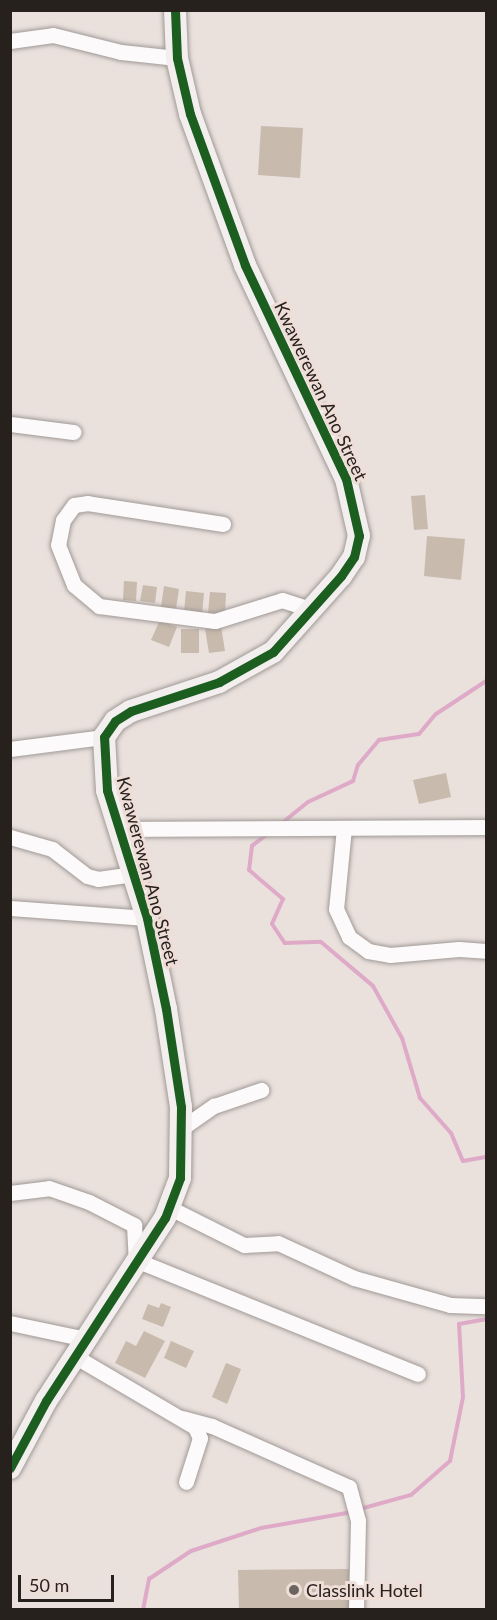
<!DOCTYPE html>
<style>
body{margin:0}
#map{position:relative;width:497px;height:1620px;overflow:hidden;background:#eae1dd;font-family:Lato,sans-serif}
div>[style]{position:absolute}
.stream>*{height:4px;margin:-2px;padding:0 2px;transform-origin:2px;border-radius:2px;background:#deaac7}
.building>*{inset:0;background:#c8baad}
.roads{filter:drop-shadow(0 0 2px #a09996) drop-shadow(0 0 2px #a09996)}
.street>*{height:15px;margin:-7.5px;padding:0 7.5px;transform-origin:7.5px;border-radius:7.5px;background:#fcfafa}
.secondary>*{height:22px;margin:-11px;padding:0 11px;transform-origin:11px;border-radius:11px;background:#f4efef}
.cycleway>*{height:9px;margin:-4.5px;padding:0 4.5px;transform-origin:4.5px;border-radius:4.5px;background:#1b5e20}
.dots>*{width:16px;height:16px;translate:-50% -50%;box-sizing:border-box;border:3px solid #efded8;border-radius:50%}
span{translate:-50% -50%;white-space:nowrap;text-align:center;line-height:1.15;-webkit-text-stroke:6px #efded8;paint-order:stroke}
.street-label{font-size:18px;color:#27211e}
.poi-label{font-size:18px;color:#27211e}
.left{translate:0 -50%;text-align:left}
.frame{position:absolute;inset:0;border:12px solid #27211e;pointer-events:none}
.scale{position:absolute;left:18px;top:1575px;width:96px;height:27px;box-sizing:border-box;border:3px solid #27211e;border-top:0;padding-left:8px;font-size:18px;line-height:21px;white-space:nowrap;color:#27211e;-webkit-text-stroke:4px #efded8;paint-order:stroke}
</style>
<div id="map">
<div class="stream">
<div style="left:282px;top:823px;width:33px;rotate:-39deg"></div>
<div style="left:308px;top:802px;width:50px;rotate:-25deg"></div>
<div style="left:353px;top:781px;width:17px;rotate:-73deg"></div>
<div style="left:358px;top:765px;width:33px;rotate:-50deg"></div>
<div style="left:379px;top:740px;width:40px;rotate:-8.5deg"></div>
<div style="left:419px;top:734px;width:26px;rotate:-50deg"></div>
<div style="left:436px;top:714px;width:60px;rotate:-33.4deg"></div>
<div style="left:269px;top:833px;width:21px;rotate:143deg"></div>
<div style="left:252px;top:846px;width:24px;rotate:97deg"></div>
<div style="left:249px;top:870px;width:45px;rotate:40.5deg"></div>
<div style="left:283px;top:899px;width:27px;rotate:114deg"></div>
<div style="left:272px;top:924px;width:23px;rotate:56deg"></div>
<div style="left:285px;top:943px;width:36px;rotate:-2deg"></div>
<div style="left:321px;top:942px;width:68px;rotate:40.2deg"></div>
<div style="left:373px;top:986px;width:60px;rotate:60.9deg"></div>
<div style="left:402px;top:1038px;width:63px;rotate:73.3deg"></div>
<div style="left:420px;top:1098px;width:47px;rotate:48.5deg"></div>
<div style="left:451px;top:1133px;width:30px;rotate:67deg"></div>
<div style="left:463px;top:1161px;width:23px;rotate:-10deg"></div>
<div style="left:360px;top:1509px;width:53px;rotate:-15.4deg"></div>
<div style="left:411px;top:1495px;width:52px;rotate:-41.1deg"></div>
<div style="left:450px;top:1461px;width:65px;rotate:-78.5deg"></div>
<div style="left:463px;top:1397px;width:73px;rotate:-93.1deg"></div>
<div style="left:459px;top:1324px;width:27px;rotate:-10deg"></div>
<div style="left:143px;top:1610px;width:32px;rotate:-79deg"></div>
<div style="left:149px;top:1579px;width:50px;rotate:-33.7deg"></div>
<div style="left:191px;top:1551px;width:74px;rotate:-18.2deg"></div>
<div style="left:261px;top:1528px;width:93px;rotate:-9.9deg"></div>
</div>
<div class="building">
<div style="clip-path:polygon(261px 126px,303px 128px,300px 178px,258px 175px)"></div>
<div style="clip-path:polygon(425px 495px,428px 529px,414px 530px,411px 496px)"></div>
<div style="clip-path:polygon(427px 536px,465px 539px,461px 580px,424px 576px)"></div>
<div style="clip-path:polygon(124px 581px,137px 582px,136px 601px,123px 600px)"></div>
<div style="clip-path:polygon(143px 585px,157px 587px,155px 603px,140px 601px)"></div>
<div style="clip-path:polygon(164px 586px,179px 589px,176px 609px,161px 607px)"></div>
<div style="clip-path:polygon(186px 591px,204px 593px,202px 614px,184px 612px)"></div>
<div style="clip-path:polygon(210px 592px,226px 593px,225px 614px,208px 613px)"></div>
<div style="clip-path:polygon(160px 620px,177px 627px,169px 647px,151px 640px)"></div>
<div style="clip-path:polygon(221px 626px,225px 651px,209px 653px,205px 629px)"></div>
<div style="clip-path:polygon(181px 629px,199px 629px,199px 653px,181px 653px)"></div>
<div style="clip-path:polygon(446px 773px,451px 797px,419px 804px,413px 780px)"></div>
<div style="clip-path:polygon(161px 1303px,171px 1307px,163px 1327px,142px 1319px,148px 1304px,159px 1308px)"></div>
<div style="clip-path:polygon(144px 1331px,165px 1341px,145px 1378px,115px 1363px,126px 1341px,136px 1346px)"></div>
<div style="clip-path:polygon(171px 1341px,194px 1351px,186px 1368px,164px 1358px)"></div>
<div style="clip-path:polygon(226px 1363px,241px 1369px,227px 1404px,212px 1397px)"></div>
<div style="clip-path:polygon(349px 1569px,350px 1610px,239px 1610px,238px 1570px)"></div>
</div>
<div class="roads">
<div class="street">
<div style="left:10px;top:41px;width:43px;rotate:-7.9deg"></div>
<div style="left:53px;top:35px;width:70px;rotate:14deg"></div>
<div style="left:121px;top:52px;width:56px;rotate:6.1deg"></div>
<div style="left:10px;top:424px;width:64px;rotate:7.2deg"></div>
<div style="left:223px;top:524px;width:137px;rotate:-171.2deg"></div>
<div style="left:88px;top:503px;width:14px;rotate:172deg"></div>
<div style="left:74px;top:505px;width:19px;rotate:126deg"></div>
<div style="left:63px;top:520px;width:25px;rotate:101deg"></div>
<div style="left:58px;top:545px;width:43px;rotate:68.2deg"></div>
<div style="left:74px;top:585px;width:33px;rotate:40deg"></div>
<div style="left:99px;top:606px;width:117px;rotate:7.4deg"></div>
<div style="left:215px;top:621px;width:70px;rotate:-17.4deg"></div>
<div style="left:282px;top:600px;width:33px;rotate:18deg"></div>
<div style="left:10px;top:749px;width:95px;rotate:-7.3deg"></div>
<div style="left:344px;top:828px;width:81px;rotate:95.6deg"></div>
<div style="left:336px;top:909px;width:31px;rotate:65deg"></div>
<div style="left:349px;top:937px;width:24px;rotate:36deg"></div>
<div style="left:368px;top:951px;width:22px;rotate:10deg"></div>
<div style="left:390px;top:955px;width:69px;rotate:-5deg"></div>
<div style="left:459px;top:949px;width:27px;rotate:4deg"></div>
<div style="left:118px;top:829px;width:368px;rotate:-0.3deg"></div>
<div style="left:10px;top:837px;width:44px;rotate:15.9deg"></div>
<div style="left:52px;top:849px;width:44px;rotate:37.6deg"></div>
<div style="left:87px;top:876px;width:11px;rotate:15deg"></div>
<div style="left:98px;top:879px;width:34px;rotate:-8deg"></div>
<div style="left:10px;top:908px;width:137px;rotate:4.2deg"></div>
<div style="left:182px;top:1128px;width:39px;rotate:-35deg"></div>
<div style="left:214px;top:1106px;width:50px;rotate:-18.8deg"></div>
<div style="left:10px;top:1193px;width:39px;rotate:-7deg"></div>
<div style="left:49px;top:1188px;width:42px;rotate:19.3deg"></div>
<div style="left:89px;top:1202px;width:51px;rotate:27.1deg"></div>
<div style="left:134px;top:1225px;width:35px;rotate:87deg"></div>
<div style="left:136px;top:1260px;width:304px;rotate:22deg"></div>
<div style="left:170px;top:1208px;width:83px;rotate:26.6deg"></div>
<div style="left:244px;top:1245px;width:34px;rotate:-3deg"></div>
<div style="left:278px;top:1243px;width:84px;rotate:24.7deg"></div>
<div style="left:354px;top:1278px;width:100px;rotate:15.7deg"></div>
<div style="left:450px;top:1305px;width:36px;rotate:2deg"></div>
<div style="left:10px;top:1323px;width:78px;rotate:11.9deg"></div>
<div style="left:76px;top:1357px;width:138px;rotate:30.5deg"></div>
<div style="left:195px;top:1427px;width:12px;rotate:66deg"></div>
<div style="left:200px;top:1438px;width:46px;rotate:107.7deg"></div>
<div style="left:182px;top:1418px;width:31px;rotate:15deg"></div>
<div style="left:212px;top:1426px;width:150px;rotate:24deg"></div>
<div style="left:349px;top:1487px;width:35px;rotate:75deg"></div>
<div style="left:358px;top:1521px;width:89px;rotate:91.3deg"></div>
</div>
<div class="secondary">
<div style="left:10px;top:1468px;width:76px;rotate:-61.8deg"></div>
<div style="left:46px;top:1401px;width:218px;rotate:-57deg"></div>
<div style="left:165px;top:1218px;width:43px;rotate:-69.4deg"></div>
<div style="left:180px;top:1178px;width:71px;rotate:-89.2deg"></div>
<div style="left:181px;top:1107px;width:99px;rotate:-98.7deg"></div>
<div style="left:166px;top:1009px;width:93px;rotate:-101.8deg"></div>
<div style="left:147px;top:918px;width:134px;rotate:-107.4deg"></div>
<div style="left:107px;top:790px;width:53px;rotate:-93.2deg"></div>
<div style="left:104px;top:737px;width:19px;rotate:-55deg"></div>
<div style="left:115px;top:721px;width:19px;rotate:-32deg"></div>
<div style="left:131px;top:711px;width:93px;rotate:-18.2deg"></div>
<div style="left:219px;top:682px;width:62px;rotate:-29.1deg"></div>
<div style="left:273px;top:652px;width:102px;rotate:-48.2deg"></div>
<div style="left:341px;top:576px;width:23px;rotate:-56deg"></div>
<div style="left:354px;top:557px;width:22px;rotate:-77deg"></div>
<div style="left:359px;top:536px;width:58px;rotate:-102.8deg"></div>
<div style="left:346px;top:479px;width:237px;rotate:-115.3deg"></div>
<div style="left:245px;top:265px;width:161px;rotate:-110deg"></div>
<div style="left:190px;top:114px;width:57px;rotate:-103.1deg"></div>
<div style="left:177px;top:58px;width:48px;rotate:-92.4deg"></div>
</div>
</div>
<div class="cycleway">
<div style="left:10px;top:1468px;width:76px;rotate:-61.8deg"></div>
<div style="left:46px;top:1401px;width:218px;rotate:-57deg"></div>
<div style="left:165px;top:1218px;width:43px;rotate:-69.4deg"></div>
<div style="left:180px;top:1178px;width:71px;rotate:-89.2deg"></div>
<div style="left:181px;top:1107px;width:99px;rotate:-98.7deg"></div>
<div style="left:166px;top:1009px;width:93px;rotate:-101.8deg"></div>
<div style="left:147px;top:918px;width:134px;rotate:-107.4deg"></div>
<div style="left:107px;top:790px;width:53px;rotate:-93.2deg"></div>
<div style="left:104px;top:737px;width:19px;rotate:-55deg"></div>
<div style="left:115px;top:721px;width:19px;rotate:-32deg"></div>
<div style="left:131px;top:711px;width:93px;rotate:-18.2deg"></div>
<div style="left:219px;top:682px;width:62px;rotate:-29.1deg"></div>
<div style="left:273px;top:652px;width:102px;rotate:-48.2deg"></div>
<div style="left:341px;top:576px;width:23px;rotate:-56deg"></div>
<div style="left:354px;top:557px;width:22px;rotate:-77deg"></div>
<div style="left:359px;top:536px;width:58px;rotate:-102.8deg"></div>
<div style="left:346px;top:479px;width:237px;rotate:-115.3deg"></div>
<div style="left:245px;top:265px;width:161px;rotate:-110deg"></div>
<div style="left:190px;top:114px;width:57px;rotate:-103.1deg"></div>
<div style="left:177px;top:58px;width:48px;rotate:-92.4deg"></div>
</div>
<div class="dots">
<div style="left:294px;top:1590px;background:#6b6461"></div>
</div>
<div class="street-label">
<span style="left:321px;top:391px;rotate:65deg">Kwawerewan Ano Street</span>
<span style="left:148px;top:871px;rotate:75deg">Kwawerewan Ano Street</span>
</div>
<div class="poi-label">
<span class="left" style="left:306px;top:1590px">Classlink Hotel</span>
</div>
<div class="frame"></div>
<div class="scale">50 m</div>
</div>
